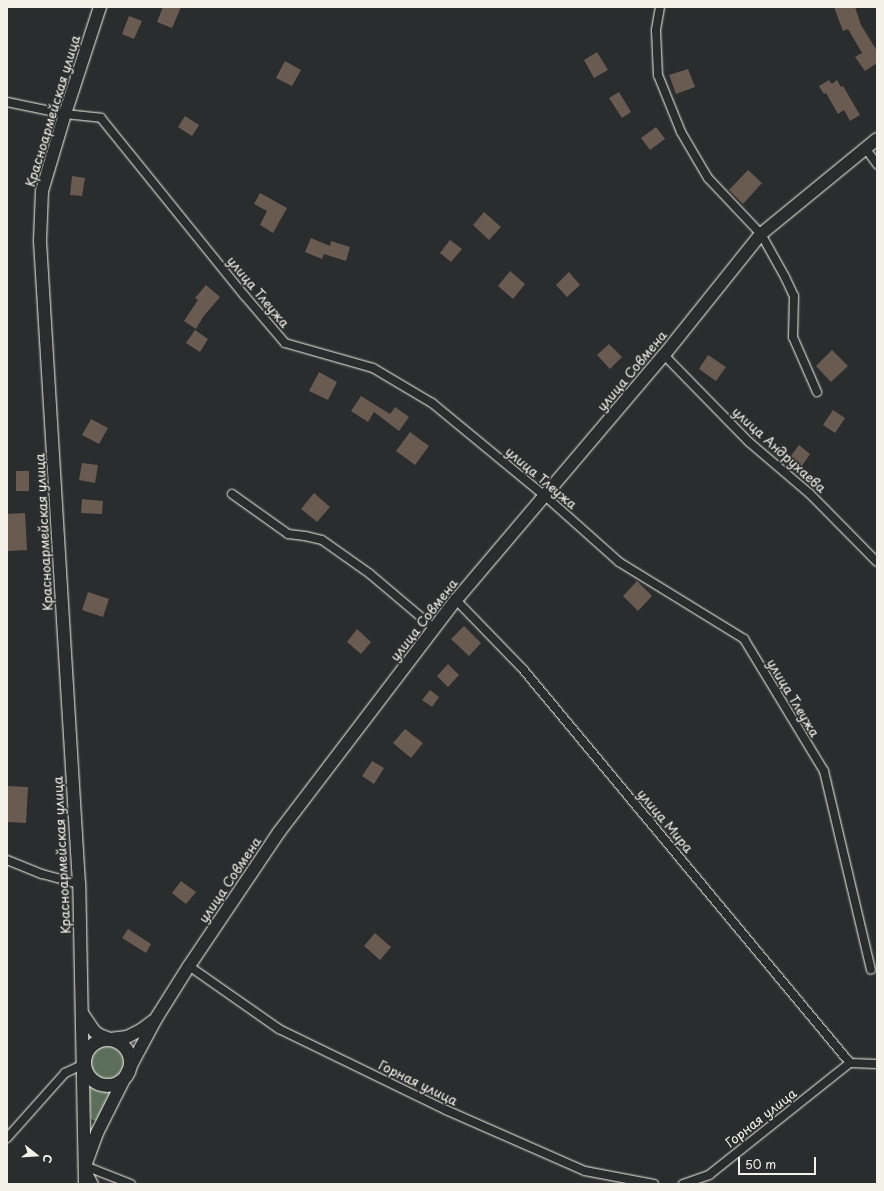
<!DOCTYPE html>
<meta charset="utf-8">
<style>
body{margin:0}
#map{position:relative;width:884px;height:1191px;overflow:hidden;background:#2a2d2e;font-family:"Playpen Sans",sans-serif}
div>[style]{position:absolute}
.green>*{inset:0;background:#5a6e59}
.round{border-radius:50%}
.building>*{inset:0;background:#695b50}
.roads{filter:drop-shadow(0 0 1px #f4f1e8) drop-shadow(0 0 1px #f4f1e8)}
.street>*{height:8px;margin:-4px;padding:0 4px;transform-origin:4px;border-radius:4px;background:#2a2d2e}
.secondary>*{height:12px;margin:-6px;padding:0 6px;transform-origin:6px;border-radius:6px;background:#2a2d2e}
.primary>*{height:13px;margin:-6.5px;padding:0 6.5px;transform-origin:6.5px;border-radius:6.5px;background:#2a2d2e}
.primary>.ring{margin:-6.5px;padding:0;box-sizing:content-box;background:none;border:13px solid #2a2d2e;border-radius:50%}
span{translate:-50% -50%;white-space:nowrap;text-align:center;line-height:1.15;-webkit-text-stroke:3.5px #2a2d2e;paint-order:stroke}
.street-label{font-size:13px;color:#f4f1e8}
.frame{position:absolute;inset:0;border:8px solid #f4f1e8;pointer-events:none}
.north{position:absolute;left:16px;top:1135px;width:40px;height:40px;-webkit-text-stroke:3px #2a2d2e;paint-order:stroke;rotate:107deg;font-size:11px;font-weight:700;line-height:16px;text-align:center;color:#f4f1e8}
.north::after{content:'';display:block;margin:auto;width:14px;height:18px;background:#f4f1e8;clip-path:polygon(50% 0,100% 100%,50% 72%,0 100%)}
.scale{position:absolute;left:738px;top:1157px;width:78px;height:18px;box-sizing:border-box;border:2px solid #f4f1e8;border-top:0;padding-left:5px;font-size:12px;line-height:14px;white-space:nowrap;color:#f4f1e8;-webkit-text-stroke:3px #2a2d2e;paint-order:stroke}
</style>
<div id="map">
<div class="green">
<div class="round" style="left:89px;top:1044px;width:36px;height:36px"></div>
<div style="clip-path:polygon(89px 1080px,102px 1088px,111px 1088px,112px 1090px,99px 1117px,95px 1121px,91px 1119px)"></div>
</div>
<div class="building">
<div style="clip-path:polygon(163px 7px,181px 7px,172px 28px,157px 22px)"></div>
<div style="clip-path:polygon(834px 7px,855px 7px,861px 25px,877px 51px,877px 63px,865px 71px,855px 57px,862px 53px,848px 29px,843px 31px)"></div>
<div style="clip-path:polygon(129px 16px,142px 21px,134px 39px,122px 34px)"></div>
<div style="clip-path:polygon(597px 52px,608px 70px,594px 78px,584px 60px)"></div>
<div style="clip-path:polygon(285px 61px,301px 70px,292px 86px,276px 78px)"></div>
<div style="clip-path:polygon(688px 69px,695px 87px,676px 94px,669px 75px)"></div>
<div style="clip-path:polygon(829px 80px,832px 84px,837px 80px,841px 87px,843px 86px,860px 115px,850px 121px,844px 110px,838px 114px,826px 93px,824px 94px,819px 86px)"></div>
<div style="clip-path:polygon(619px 92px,631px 112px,622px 118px,609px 98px)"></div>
<div style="clip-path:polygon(185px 116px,199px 125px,192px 136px,178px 127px)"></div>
<div style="clip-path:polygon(656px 127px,665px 139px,650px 150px,641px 138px)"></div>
<div style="clip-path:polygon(748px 170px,762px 183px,743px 204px,729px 190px)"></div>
<div style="clip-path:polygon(72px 176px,85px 178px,82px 196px,70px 195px)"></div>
<div style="clip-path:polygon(260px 193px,287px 208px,273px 233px,260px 225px,267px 211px,254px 204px)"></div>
<div style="clip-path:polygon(484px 212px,501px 227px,489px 240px,473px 225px)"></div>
<div style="clip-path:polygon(311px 238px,330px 246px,331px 241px,350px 247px,346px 261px,324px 254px,322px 259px,305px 252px)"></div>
<div style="clip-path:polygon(450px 240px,462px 249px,451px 262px,440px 253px)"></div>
<div style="clip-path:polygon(510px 271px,525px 284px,513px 299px,498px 286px)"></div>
<div style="clip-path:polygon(569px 272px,580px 285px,567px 297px,556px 285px)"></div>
<div style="clip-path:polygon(206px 285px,220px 297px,203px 317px,196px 329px,184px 321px,198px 300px,195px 298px)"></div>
<div style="clip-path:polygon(195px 330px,208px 339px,200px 352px,186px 343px)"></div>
<div style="clip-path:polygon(609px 344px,622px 357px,610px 369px,597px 355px)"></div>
<div style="clip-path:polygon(832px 350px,848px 366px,831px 382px,816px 366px)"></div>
<div style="clip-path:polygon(708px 355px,726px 367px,716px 381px,699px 369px)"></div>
<div style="clip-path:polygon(319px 372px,337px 382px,328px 400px,309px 391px)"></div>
<div style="clip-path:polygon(361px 396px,390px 414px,395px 407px,409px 417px,399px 431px,374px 412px,368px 422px,351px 411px)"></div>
<div style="clip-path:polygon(833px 410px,845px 418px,835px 433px,823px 425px)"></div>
<div style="clip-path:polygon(91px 419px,108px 428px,99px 444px,82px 435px)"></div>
<div style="clip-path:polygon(410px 432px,429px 446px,415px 465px,396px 451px)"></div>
<div style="clip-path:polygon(799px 445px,810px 454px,800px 469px,788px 460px)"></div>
<div style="clip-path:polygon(82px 463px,98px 465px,95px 483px,79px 480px)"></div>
<div style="clip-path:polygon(16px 471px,29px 471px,29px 491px,16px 491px)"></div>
<div style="clip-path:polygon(314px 493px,330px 507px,317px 522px,301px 509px)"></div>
<div style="clip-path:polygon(82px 499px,103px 501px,102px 514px,81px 513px)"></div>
<div style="clip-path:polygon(25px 513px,27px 550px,8px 551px,7px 514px)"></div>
<div style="clip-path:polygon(637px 581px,652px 596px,638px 611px,623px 596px)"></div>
<div style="clip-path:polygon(88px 592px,109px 599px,103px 617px,82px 610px)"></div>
<div style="clip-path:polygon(464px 626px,481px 643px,469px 656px,451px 639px)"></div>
<div style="clip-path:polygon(357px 629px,371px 642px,361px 654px,347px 642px)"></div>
<div style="clip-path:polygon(448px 664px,459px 675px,448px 687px,437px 676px)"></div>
<div style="clip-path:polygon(430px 690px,439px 697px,432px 707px,422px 700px)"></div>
<div style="clip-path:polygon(405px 729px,423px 743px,411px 758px,393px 743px)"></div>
<div style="clip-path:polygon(372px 761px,384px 768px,374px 784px,362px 776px)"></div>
<div style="clip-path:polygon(7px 786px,28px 787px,26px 823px,7px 822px)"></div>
<div style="clip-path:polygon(181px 881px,196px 892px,186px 904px,172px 893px)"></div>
<div style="clip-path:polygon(128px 929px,151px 944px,146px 953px,122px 938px)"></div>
<div style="clip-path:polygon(375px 933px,391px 947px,380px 960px,364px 946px)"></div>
</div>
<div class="roads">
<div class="street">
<div style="left:660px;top:7px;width:23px;rotate:100deg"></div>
<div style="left:656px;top:30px;width:45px;rotate:87.5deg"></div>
<div style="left:658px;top:75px;width:61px;rotate:68deg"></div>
<div style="left:681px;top:132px;width:53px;rotate:59.6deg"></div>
<div style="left:708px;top:178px;width:77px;rotate:46.6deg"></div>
<div style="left:761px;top:234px;width:49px;rotate:60.8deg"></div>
<div style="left:785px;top:277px;width:21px;rotate:65deg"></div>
<div style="left:794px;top:296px;width:41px;rotate:91.4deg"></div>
<div style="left:793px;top:337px;width:60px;rotate:66.4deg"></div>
<div style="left:7px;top:102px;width:59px;rotate:11.7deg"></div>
<div style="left:65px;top:114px;width:36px;rotate:6deg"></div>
<div style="left:101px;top:118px;width:228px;rotate:51.1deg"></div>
<div style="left:244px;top:295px;width:63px;rotate:49.5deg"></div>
<div style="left:285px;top:343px;width:91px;rotate:15.9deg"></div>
<div style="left:373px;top:368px;width:69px;rotate:30.7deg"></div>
<div style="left:432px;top:403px;width:146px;rotate:39.5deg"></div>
<div style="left:545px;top:496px;width:99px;rotate:41.7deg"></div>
<div style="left:619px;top:562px;width:147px;rotate:31.6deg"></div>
<div style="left:744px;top:639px;width:154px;rotate:58.8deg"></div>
<div style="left:824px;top:771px;width:204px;rotate:76.7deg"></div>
<div style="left:866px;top:149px;width:19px;rotate:54deg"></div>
<div style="left:664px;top:355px;width:122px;rotate:45.7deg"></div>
<div style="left:749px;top:442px;width:80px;rotate:40.4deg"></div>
<div style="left:810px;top:494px;width:95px;rotate:45.4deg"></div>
<div style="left:232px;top:494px;width:69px;rotate:35.5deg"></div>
<div style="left:288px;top:534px;width:17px;rotate:7deg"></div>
<div style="left:305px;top:536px;width:17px;rotate:13deg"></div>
<div style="left:322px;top:540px;width:59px;rotate:35.3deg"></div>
<div style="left:370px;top:574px;width:84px;rotate:40.2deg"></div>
<div style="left:456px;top:600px;width:95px;rotate:45.9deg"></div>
<div style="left:522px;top:668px;width:513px;rotate:50.29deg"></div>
<div style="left:7px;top:860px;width:38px;rotate:22deg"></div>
<div style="left:42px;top:874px;width:38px;rotate:15deg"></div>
<div style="left:189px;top:966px;width:110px;rotate:35deg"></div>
<div style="left:279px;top:1029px;width:186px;rotate:25.9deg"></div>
<div style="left:446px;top:1110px;width:152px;rotate:23.7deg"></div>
<div style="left:585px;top:1171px;width:70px;rotate:10.7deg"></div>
<div style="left:850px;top:1063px;width:27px;rotate:2deg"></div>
<div style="left:7px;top:1138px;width:87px;rotate:-48.3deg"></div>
<div style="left:65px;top:1073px;width:21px;rotate:-25deg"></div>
<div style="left:85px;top:1166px;width:49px;rotate:21.4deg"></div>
<div style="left:86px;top:1169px;width:17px;rotate:62deg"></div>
<div style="left:683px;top:1184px;width:28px;rotate:-19deg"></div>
<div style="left:709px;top:1175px;width:180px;rotate:-38.5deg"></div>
</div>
<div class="secondary">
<div style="left:82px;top:1013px;width:22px;rotate:56deg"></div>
<div style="left:94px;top:1031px;width:6px;rotate:39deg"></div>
<div style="left:99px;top:1035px;width:12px;rotate:20deg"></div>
<div style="left:110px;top:1039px;width:17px;rotate:-7deg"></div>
<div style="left:127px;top:1037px;width:16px;rotate:-27deg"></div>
<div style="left:141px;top:1030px;width:15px;rotate:-37deg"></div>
<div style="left:85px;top:1166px;width:35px;rotate:-70deg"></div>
<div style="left:97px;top:1133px;width:69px;rotate:-63.4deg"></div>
<div style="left:128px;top:1071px;width:61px;rotate:-61.8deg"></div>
<div style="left:157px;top:1017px;width:60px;rotate:-57.9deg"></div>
<div style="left:189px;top:966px;width:161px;rotate:-56.1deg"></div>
<div style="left:279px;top:832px;width:292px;rotate:-52.7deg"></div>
<div style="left:456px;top:600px;width:321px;rotate:-49.7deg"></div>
<div style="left:664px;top:355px;width:155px;rotate:-51.3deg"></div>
<div style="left:761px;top:234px;width:150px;rotate:-39.3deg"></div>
<div style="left:85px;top:1184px;width:300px;rotate:-91.1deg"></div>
<div style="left:79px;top:884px;width:644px;rotate:-93.47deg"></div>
<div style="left:40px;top:241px;width:50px;rotate:-87.7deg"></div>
<div style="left:42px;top:191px;width:80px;rotate:-73.4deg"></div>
<div style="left:65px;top:114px;width:113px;rotate:-71.9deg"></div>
</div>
<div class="primary">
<div class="ring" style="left:84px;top:1039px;width:33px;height:33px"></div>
</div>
</div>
<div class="street-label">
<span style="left:53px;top:111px;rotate:-73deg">Красноармейская улица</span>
<span style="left:258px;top:292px;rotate:50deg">улица Тлеужа</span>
<span style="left:632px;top:371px;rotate:-50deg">улица Совмена</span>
<span style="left:779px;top:450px;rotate:42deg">улица Андрухаева</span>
<span style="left:541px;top:478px;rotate:40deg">улица Тлеужа</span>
<span style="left:44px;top:532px;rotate:-93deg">Красноармейская улица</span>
<span style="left:424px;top:620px;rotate:-52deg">улица Совмена</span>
<span style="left:793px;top:698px;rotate:59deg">улица Тлеужа</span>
<span style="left:665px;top:821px;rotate:50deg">улица Мира</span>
<span style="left:62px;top:855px;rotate:-93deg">Красноармейская улица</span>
<span style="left:230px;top:880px;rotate:-56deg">улица Совмена</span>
<span style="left:418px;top:1083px;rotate:26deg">Горная улица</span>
<span style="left:761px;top:1118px;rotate:-38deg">Горная улица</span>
</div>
<div class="frame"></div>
<div class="north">С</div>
<div class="scale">50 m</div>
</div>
